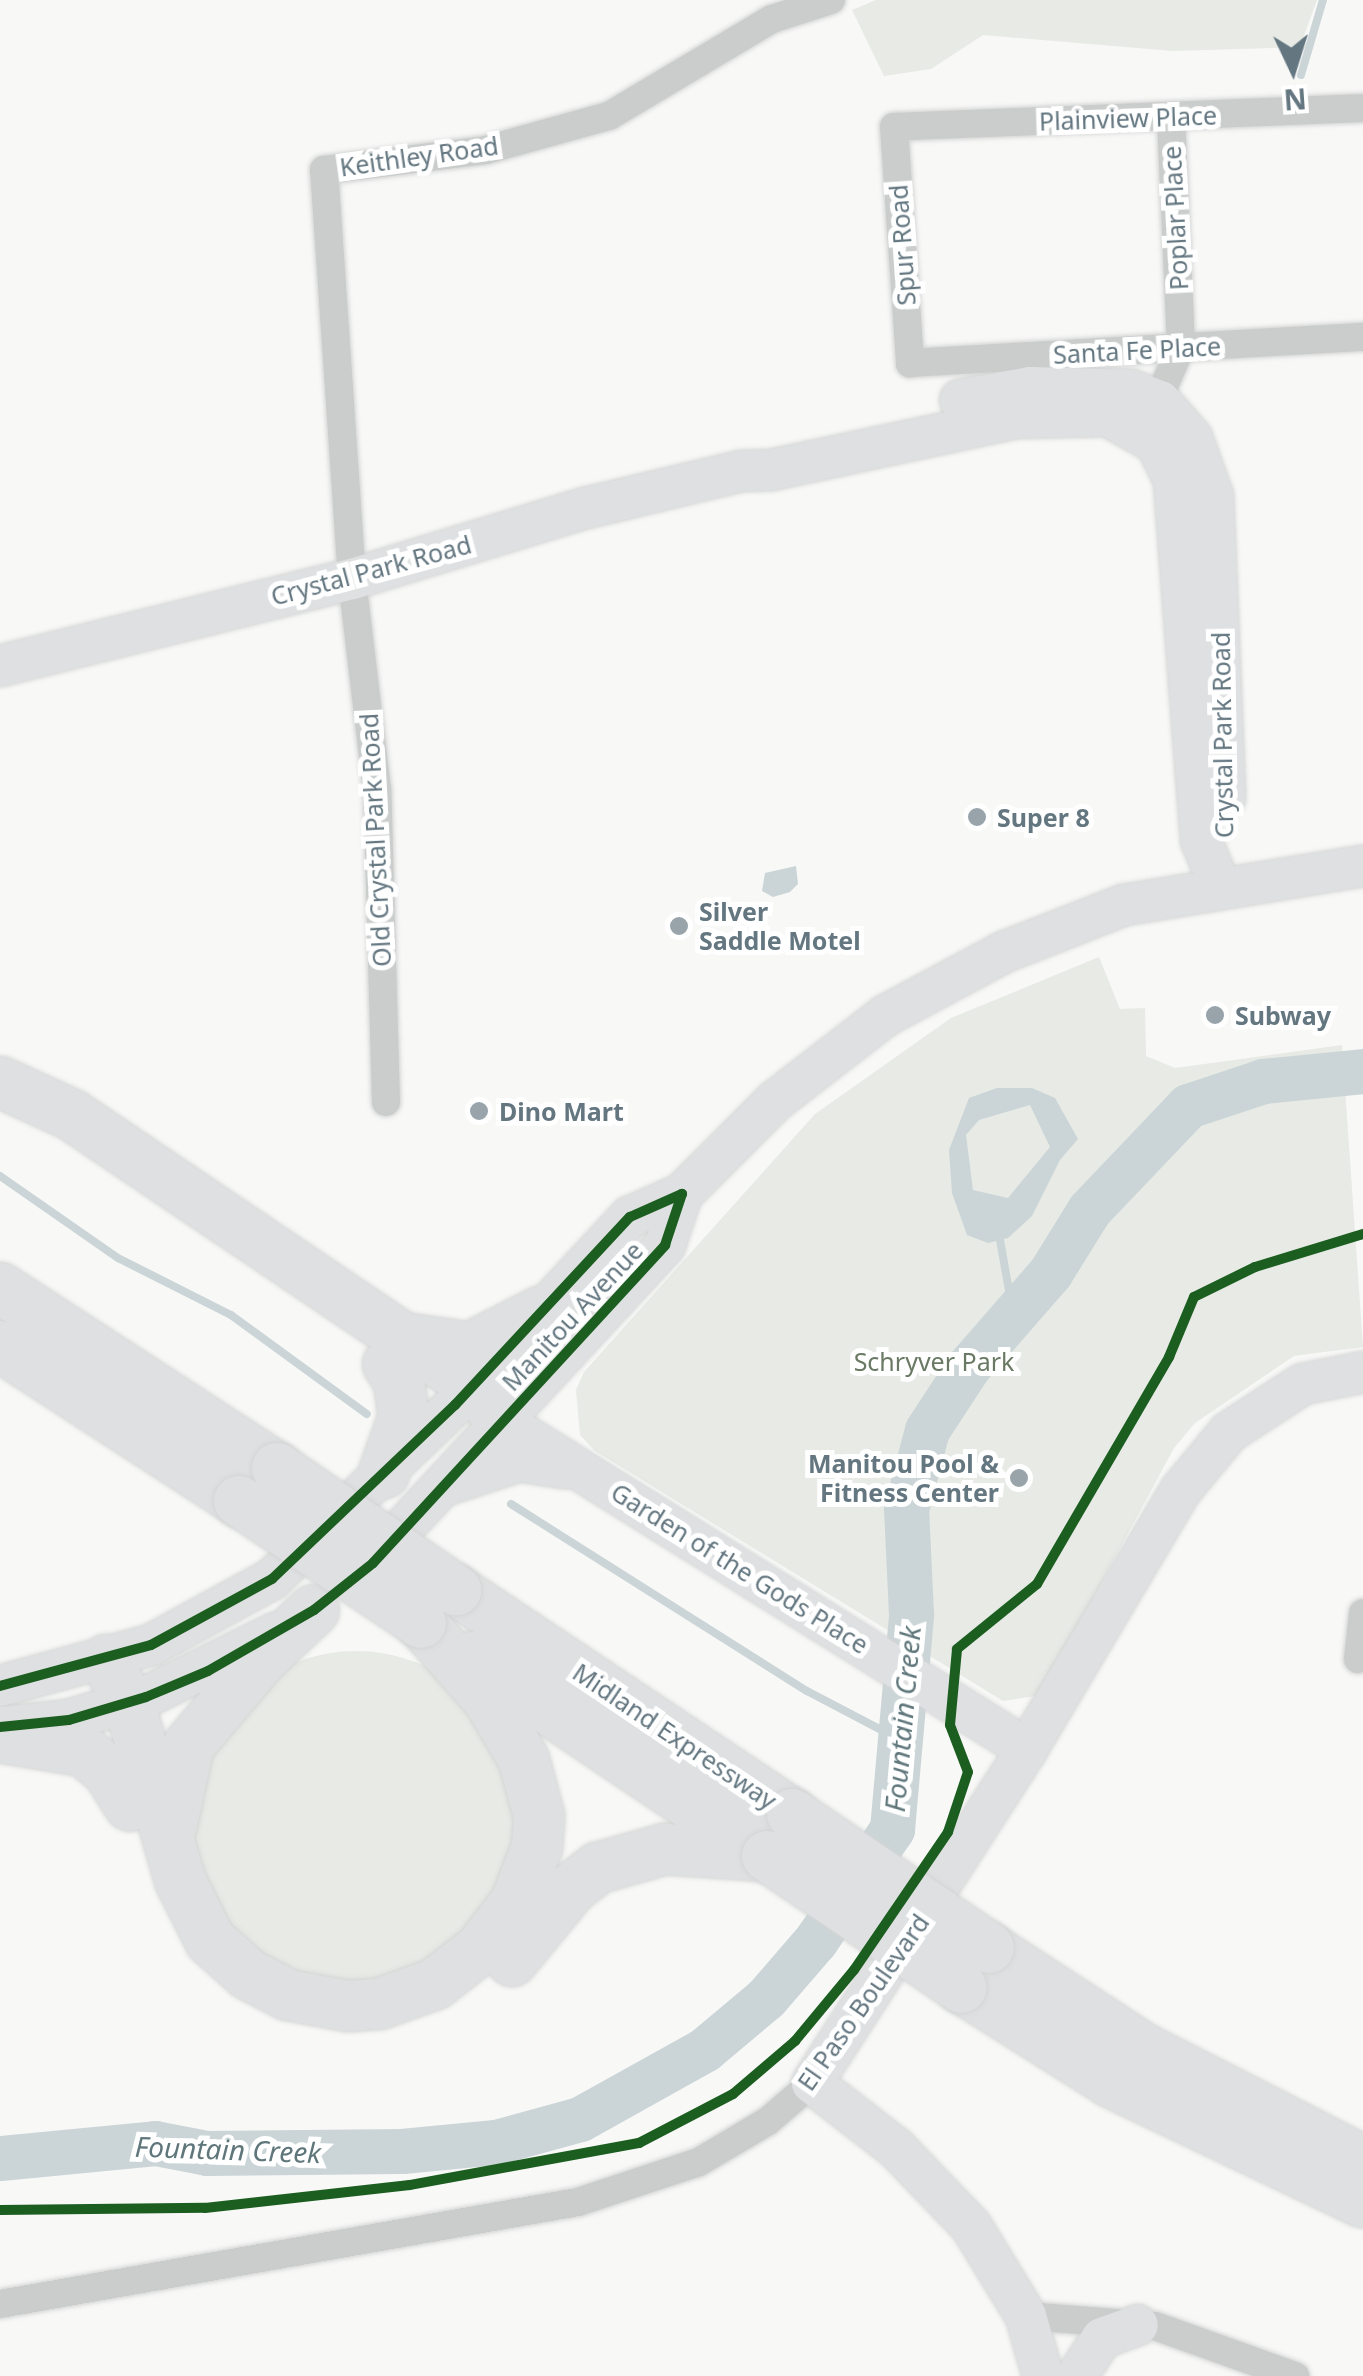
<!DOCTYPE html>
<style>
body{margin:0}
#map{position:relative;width:1363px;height:2376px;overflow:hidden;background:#f8f8f7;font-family:"Noto Sans",sans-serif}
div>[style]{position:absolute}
.green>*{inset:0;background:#e7eae5}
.round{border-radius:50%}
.water>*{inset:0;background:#cbd5d7}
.stream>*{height:8px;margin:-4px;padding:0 4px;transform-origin:4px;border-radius:4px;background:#cbd5d7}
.river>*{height:45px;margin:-22.5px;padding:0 22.5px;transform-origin:22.5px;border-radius:22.5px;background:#cbd5d7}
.roads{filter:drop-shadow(0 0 2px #d4d5d5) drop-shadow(0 0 2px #d4d5d5)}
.street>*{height:28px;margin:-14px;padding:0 14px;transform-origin:14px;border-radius:14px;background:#cbcdcd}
.secondary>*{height:40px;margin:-20px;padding:0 20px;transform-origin:20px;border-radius:20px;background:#dfe0e1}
.highway>*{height:50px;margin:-25px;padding:0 25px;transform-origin:25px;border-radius:25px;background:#dfe0e1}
.bridges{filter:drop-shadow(0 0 2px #d4d5d5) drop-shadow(0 0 2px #d4d5d5)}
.highway-bridge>*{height:50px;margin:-25px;padding:0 25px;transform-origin:25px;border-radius:25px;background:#dfe0e1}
.cycleway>*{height:10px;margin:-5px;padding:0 5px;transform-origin:5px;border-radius:5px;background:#1b5e20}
.dots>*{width:28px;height:28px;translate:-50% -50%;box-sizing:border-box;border:5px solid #fff;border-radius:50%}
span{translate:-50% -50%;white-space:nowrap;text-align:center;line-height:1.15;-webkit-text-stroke:10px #fff;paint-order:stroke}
.street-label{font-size:25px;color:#647781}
.poi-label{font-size:25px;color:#647781;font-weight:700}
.left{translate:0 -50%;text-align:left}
.right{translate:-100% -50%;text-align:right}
.park-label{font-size:25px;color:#697963}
.water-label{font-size:28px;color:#5f767b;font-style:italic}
.north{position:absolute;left:1243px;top:20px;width:100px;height:100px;-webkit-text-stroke:8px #fff;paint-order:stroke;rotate:176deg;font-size:28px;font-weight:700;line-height:40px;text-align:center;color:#647781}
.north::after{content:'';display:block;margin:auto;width:35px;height:45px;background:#647781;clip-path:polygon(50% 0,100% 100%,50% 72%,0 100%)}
</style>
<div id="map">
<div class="green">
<div style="clip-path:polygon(876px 0,1317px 0,1300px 47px,1173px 51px,983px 35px,931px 69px,884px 76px,852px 10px)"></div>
<div style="clip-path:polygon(1099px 957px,1120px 1009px,1145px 1008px,1146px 1056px,1175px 1068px,1342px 1045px,1363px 1347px,1294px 1356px,1195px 1423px,1174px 1448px,1050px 1678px,1035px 1696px,1003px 1701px,595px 1451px,580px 1435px,576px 1390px,584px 1372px,815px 1114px,951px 1018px)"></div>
<div class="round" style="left:189px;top:1651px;width:334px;height:334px"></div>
</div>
<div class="water">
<div style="clip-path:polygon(796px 866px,798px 884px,790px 892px,773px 897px,762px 891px,765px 873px)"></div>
<div style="clip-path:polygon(evenodd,997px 1088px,1032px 1088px,1055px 1098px,1078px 1139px,1060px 1160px,1032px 1216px,1008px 1238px,988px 1243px,967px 1235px,952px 1193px,949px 1150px,969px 1098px,997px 1088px,1030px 1105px,1050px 1147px,1008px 1198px,973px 1190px,966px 1135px,979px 1120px,1030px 1105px)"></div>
</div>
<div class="stream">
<div style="left:1301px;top:75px;width:78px;rotate:-73.7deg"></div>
<div style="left:0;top:1176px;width:144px;rotate:34.8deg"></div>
<div style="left:118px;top:1258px;width:127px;rotate:26.8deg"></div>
<div style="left:231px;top:1315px;width:168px;rotate:36.1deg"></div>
<div style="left:1000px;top:1240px;width:74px;rotate:79.9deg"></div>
<div style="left:511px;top:1504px;width:350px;rotate:32.3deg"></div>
<div style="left:807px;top:1691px;width:88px;rotate:27.7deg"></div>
<div style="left:885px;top:1732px;width:28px;rotate:60deg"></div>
</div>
<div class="river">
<div style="left:0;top:2158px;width:156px;rotate:-5.5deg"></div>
<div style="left:155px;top:2143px;width:53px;rotate:10.9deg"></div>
<div style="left:207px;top:2153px;width:195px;rotate:-0.6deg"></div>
<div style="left:402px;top:2151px;width:94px;rotate:-5.5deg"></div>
<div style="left:496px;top:2142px;width:87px;rotate:-15.3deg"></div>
<div style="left:580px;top:2119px;width:142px;rotate:-29.1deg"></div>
<div style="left:704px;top:2050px;width:81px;rotate:-40deg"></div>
<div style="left:766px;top:1998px;width:77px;rotate:-49.2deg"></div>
<div style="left:816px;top:1940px;width:135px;rotate:-55.6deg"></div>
<div style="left:892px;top:1829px;width:216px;rotate:-84.9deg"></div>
<div style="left:911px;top:1614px;width:105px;rotate:-92.7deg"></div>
<div style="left:906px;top:1509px;width:82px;rotate:-75.1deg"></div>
<div style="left:927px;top:1430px;width:75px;rotate:-56.9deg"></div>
<div style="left:968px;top:1367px;width:125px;rotate:-48.9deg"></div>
<div style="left:1050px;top:1273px;width:74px;rotate:-58.2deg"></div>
<div style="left:1089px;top:1210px;width:144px;rotate:-46.4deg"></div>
<div style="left:1188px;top:1106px;width:79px;rotate:-18.4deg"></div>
<div style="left:1263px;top:1081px;width:100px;rotate:-5.7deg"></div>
</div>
<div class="roads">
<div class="street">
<div style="left:1363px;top:108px;width:469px;rotate:177.7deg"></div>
<div style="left:894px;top:127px;width:237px;rotate:86.1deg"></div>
<div style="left:910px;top:363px;width:454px;rotate:-3.3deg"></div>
<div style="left:1152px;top:414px;width:73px;rotate:-66.6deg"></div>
<div style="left:1181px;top:347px;width:230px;rotate:-92.5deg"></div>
<div style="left:386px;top:1102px;width:313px;rotate:-91.6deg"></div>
<div style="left:377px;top:789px;width:211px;rotate:-96.8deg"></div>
<div style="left:352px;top:579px;width:410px;rotate:-93.9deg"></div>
<div style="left:324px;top:170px;width:163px;rotate:-7deg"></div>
<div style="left:486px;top:150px;width:128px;rotate:-15.5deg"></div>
<div style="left:609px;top:116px;width:190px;rotate:-30.8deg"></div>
<div style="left:772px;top:19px;width:62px;rotate:-17.9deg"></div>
<div style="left:1358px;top:1659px;width:46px;rotate:-83.8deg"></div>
<div style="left:0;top:2304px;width:587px;rotate:-10.01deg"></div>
<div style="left:578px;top:2202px;width:127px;rotate:-18.3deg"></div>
<div style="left:699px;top:2162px;width:80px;rotate:-30.7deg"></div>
<div style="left:768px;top:2121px;width:58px;rotate:-40.8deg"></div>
<div style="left:1026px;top:2316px;width:129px;rotate:4.4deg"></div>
<div style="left:1155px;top:2326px;width:149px;rotate:19.7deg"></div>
</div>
<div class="secondary">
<div style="left:960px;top:400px;width:72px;rotate:-10.4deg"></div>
<div style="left:1031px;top:387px;width:100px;rotate:1.7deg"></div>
<div style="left:1131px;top:390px;width:31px;rotate:21deg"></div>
<div style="left:1160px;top:401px;width:49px;rotate:49.1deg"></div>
<div style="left:1192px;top:438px;width:62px;rotate:70.1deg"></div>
<div style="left:1213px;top:496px;width:302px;rotate:87.7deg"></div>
<div style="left:0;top:666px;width:363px;rotate:-13.9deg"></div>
<div style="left:352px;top:579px;width:245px;rotate:-16.9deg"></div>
<div style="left:586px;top:508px;width:159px;rotate:-13.4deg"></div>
<div style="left:741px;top:471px;width:30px;rotate:-2deg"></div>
<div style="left:771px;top:470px;width:249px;rotate:-12deg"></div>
<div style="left:1015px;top:418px;width:93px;rotate:-1.2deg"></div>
<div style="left:1108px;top:416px;width:55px;rotate:29.4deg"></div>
<div style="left:1156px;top:443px;width:41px;rotate:64.1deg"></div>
<div style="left:1174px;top:480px;width:361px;rotate:85.7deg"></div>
<div style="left:1201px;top:840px;width:50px;rotate:67.6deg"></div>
<div style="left:503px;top:1422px;width:618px;rotate:31.97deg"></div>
<div style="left:449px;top:1484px;width:74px;rotate:-18.2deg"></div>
<div style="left:519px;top:1461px;width:47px;rotate:8.7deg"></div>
<div style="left:368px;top:1566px;width:437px;rotate:-47.2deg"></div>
<div style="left:665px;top:1245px;width:54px;rotate:-71.6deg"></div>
<div style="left:0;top:1686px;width:156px;rotate:-15.2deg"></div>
<div style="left:151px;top:1645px;width:138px;rotate:-28.6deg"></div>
<div style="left:272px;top:1579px;width:253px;rotate:-43.6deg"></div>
<div style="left:455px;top:1405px;width:257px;rotate:-47.1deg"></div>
<div style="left:630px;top:1217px;width:57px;rotate:-23.9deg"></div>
<div style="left:682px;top:1194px;width:132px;rotate:-45deg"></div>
<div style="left:775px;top:1101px;width:139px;rotate:-37.7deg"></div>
<div style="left:885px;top:1016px;width:135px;rotate:-28.3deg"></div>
<div style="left:1004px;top:952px;width:129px;rotate:-21.4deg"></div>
<div style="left:1124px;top:905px;width:242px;rotate:-9.3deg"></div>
<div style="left:4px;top:1727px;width:65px;rotate:-6.1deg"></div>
<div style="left:69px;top:1720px;width:80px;rotate:-16.6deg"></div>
<div style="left:146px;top:1697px;width:146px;rotate:-26.4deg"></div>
<div style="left:1043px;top:2376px;width:62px;rotate:-105.8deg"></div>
<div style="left:1026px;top:2316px;width:105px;rotate:-121.4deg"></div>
<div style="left:971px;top:2226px;width:108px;rotate:-133.9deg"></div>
<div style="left:896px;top:2148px;width:106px;rotate:-142.3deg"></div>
<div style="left:812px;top:2083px;width:397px;rotate:-57.2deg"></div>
<div style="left:1027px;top:1749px;width:301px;rotate:-59.3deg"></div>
<div style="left:1181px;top:1490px;width:75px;rotate:-50.4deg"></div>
<div style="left:1229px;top:1432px;width:88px;rotate:-33deg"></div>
<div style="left:1303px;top:1384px;width:61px;rotate:-11.3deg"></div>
<div style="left:1077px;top:2376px;width:45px;rotate:-56.7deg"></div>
<div style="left:1102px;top:2338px;width:38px;rotate:-20deg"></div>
</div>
<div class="highway">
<div style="left:0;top:1082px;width:79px;rotate:24.6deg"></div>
<div style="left:72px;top:1115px;width:483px;rotate:34deg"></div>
<div style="left:473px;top:1385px;width:48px;rotate:51deg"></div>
<div style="left:0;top:1288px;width:330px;rotate:33deg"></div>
<div style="left:409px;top:1339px;width:62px;rotate:8.4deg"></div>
<div style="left:470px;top:1348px;width:79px;rotate:-27.2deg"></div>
<div style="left:0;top:1346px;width:285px;rotate:33deg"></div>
<div style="left:384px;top:1473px;width:59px;rotate:-70.3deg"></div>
<div style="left:404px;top:1417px;width:36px;rotate:-98deg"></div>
<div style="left:399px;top:1381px;width:20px;rotate:-123deg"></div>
<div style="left:456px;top:1590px;width:404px;rotate:33.7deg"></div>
<div style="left:471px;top:1657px;width:349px;rotate:33.9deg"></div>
<div style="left:106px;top:1660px;width:49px;rotate:61.9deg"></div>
<div style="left:129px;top:1703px;width:184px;rotate:73.9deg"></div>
<div style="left:180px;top:1880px;width:67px;rotate:63.4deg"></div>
<div style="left:210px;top:1940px;width:51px;rotate:41.8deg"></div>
<div style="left:248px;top:1974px;width:45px;rotate:27.7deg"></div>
<div style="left:288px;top:1995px;width:61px;rotate:10.4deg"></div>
<div style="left:348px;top:2006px;width:31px;rotate:-4deg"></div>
<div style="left:379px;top:2004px;width:59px;rotate:-19.7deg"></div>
<div style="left:435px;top:1984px;width:57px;rotate:-37.9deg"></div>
<div style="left:480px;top:1949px;width:59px;rotate:-52.5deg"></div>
<div style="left:516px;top:1902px;width:59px;rotate:-69.1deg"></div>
<div style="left:537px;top:1847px;width:31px;rotate:-86deg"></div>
<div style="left:539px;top:1816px;width:58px;rotate:-105deg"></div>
<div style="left:524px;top:1760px;width:69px;rotate:-120.3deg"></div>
<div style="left:489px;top:1700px;width:103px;rotate:-131.4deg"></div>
<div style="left:0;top:1737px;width:85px;rotate:9.5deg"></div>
<div style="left:84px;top:1751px;width:31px;rotate:40deg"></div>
<div style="left:108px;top:1771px;width:41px;rotate:57.8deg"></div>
<div style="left:171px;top:1828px;width:85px;rotate:-77.8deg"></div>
<div style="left:189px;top:1745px;width:113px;rotate:-49.7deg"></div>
<div style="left:262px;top:1659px;width:71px;rotate:-43.3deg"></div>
<div style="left:989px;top:1948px;width:185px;rotate:33.1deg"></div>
<div style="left:1144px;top:2049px;width:246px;rotate:27.1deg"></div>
<div style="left:512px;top:1961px;width:94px;rotate:-50.6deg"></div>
<div style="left:572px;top:1888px;width:33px;rotate:-38deg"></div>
<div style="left:598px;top:1868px;width:70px;rotate:-15.8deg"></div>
<div style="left:665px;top:1849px;width:102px;rotate:3.9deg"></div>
<div style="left:962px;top:1988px;width:176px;rotate:32.2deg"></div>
<div style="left:1111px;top:2082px;width:279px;rotate:25.5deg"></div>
</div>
</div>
<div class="bridges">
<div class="highway-bridge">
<div style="left:277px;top:1468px;width:217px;rotate:34.3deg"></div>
<div style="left:239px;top:1501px;width:219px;rotate:33.8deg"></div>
<div style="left:792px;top:1814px;width:238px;rotate:34.2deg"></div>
<div style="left:767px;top:1856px;width:235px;rotate:34.1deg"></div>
</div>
</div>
<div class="cycleway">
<div style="left:0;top:1686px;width:156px;rotate:-15.2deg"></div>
<div style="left:151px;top:1645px;width:138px;rotate:-28.6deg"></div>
<div style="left:272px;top:1579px;width:253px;rotate:-43.6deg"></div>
<div style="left:455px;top:1405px;width:257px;rotate:-47.1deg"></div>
<div style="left:630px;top:1217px;width:57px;rotate:-23.9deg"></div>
<div style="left:0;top:1727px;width:69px;rotate:-5.8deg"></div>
<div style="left:69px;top:1720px;width:80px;rotate:-16.6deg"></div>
<div style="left:146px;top:1697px;width:67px;rotate:-22.8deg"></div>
<div style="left:208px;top:1671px;width:122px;rotate:-29.9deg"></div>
<div style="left:314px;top:1610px;width:75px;rotate:-38.5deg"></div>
<div style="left:373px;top:1563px;width:432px;rotate:-47.4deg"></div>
<div style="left:665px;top:1245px;width:54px;rotate:-71.6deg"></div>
<div style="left:0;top:2210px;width:205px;rotate:-0.6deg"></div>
<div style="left:205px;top:2208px;width:206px;rotate:-6.4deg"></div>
<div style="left:410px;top:2185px;width:233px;rotate:-10.4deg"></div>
<div style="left:639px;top:2143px;width:106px;rotate:-27.5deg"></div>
<div style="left:733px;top:2094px;width:82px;rotate:-40.5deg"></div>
<div style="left:795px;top:2041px;width:92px;rotate:-50.3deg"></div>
<div style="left:854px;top:1970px;width:167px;rotate:-55.7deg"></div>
<div style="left:948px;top:1832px;width:63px;rotate:-71.6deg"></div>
<div style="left:968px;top:1772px;width:50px;rotate:-111deg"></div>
<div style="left:950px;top:1725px;width:76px;rotate:-84.7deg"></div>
<div style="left:957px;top:1649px;width:103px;rotate:-39.1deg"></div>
<div style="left:1037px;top:1584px;width:263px;rotate:-59.8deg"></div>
<div style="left:1169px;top:1357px;width:65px;rotate:-67.4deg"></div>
<div style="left:1194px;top:1297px;width:68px;rotate:-26.2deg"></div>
<div style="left:1255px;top:1267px;width:113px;rotate:-17deg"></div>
</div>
<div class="dots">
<div style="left:977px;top:817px;background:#98a4aa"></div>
<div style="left:679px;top:926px;background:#98a4aa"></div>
<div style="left:1215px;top:1015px;background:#98a4aa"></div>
<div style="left:479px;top:1111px;background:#98a4aa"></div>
<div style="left:1019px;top:1478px;background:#98a4aa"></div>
</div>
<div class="street-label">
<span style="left:1128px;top:118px;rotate:-2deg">Plainview Place</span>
<span style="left:419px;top:156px;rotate:-8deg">Keithley Road</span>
<span style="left:1175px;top:218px;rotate:-93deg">Poplar Place</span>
<span style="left:902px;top:245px;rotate:-94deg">Spur Road</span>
<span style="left:1137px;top:350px;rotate:-3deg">Santa Fe Place</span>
<span style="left:371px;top:570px;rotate:-15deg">Crystal Park Road</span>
<span style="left:1222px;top:735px;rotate:-91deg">Crystal Park Road</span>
<span style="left:375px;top:840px;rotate:-93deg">Old Crystal Park Road</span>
<span style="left:572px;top:1316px;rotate:-47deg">Manitou Avenue</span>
<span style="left:740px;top:1568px;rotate:32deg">Garden of the Gods Place</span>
<span style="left:675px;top:1736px;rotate:34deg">Midland Expressway</span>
<span style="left:863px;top:2002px;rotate:-55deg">El Paso Boulevard</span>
</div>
<div class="poi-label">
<span class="left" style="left:997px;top:817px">Super 8</span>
<span class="left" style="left:699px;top:926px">Silver<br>Saddle Motel</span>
<span class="left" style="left:1235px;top:1015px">Subway</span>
<span class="left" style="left:499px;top:1111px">Dino Mart</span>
<span class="right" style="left:999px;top:1478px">Manitou Pool &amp;<br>Fitness Center</span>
</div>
<div class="park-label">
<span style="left:934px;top:1361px">Schryver Park</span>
</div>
<div class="water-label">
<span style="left:902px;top:1719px;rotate:-85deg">Fountain Creek</span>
<span style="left:228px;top:2149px;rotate:2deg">Fountain Creek</span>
</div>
<div class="north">N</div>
</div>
